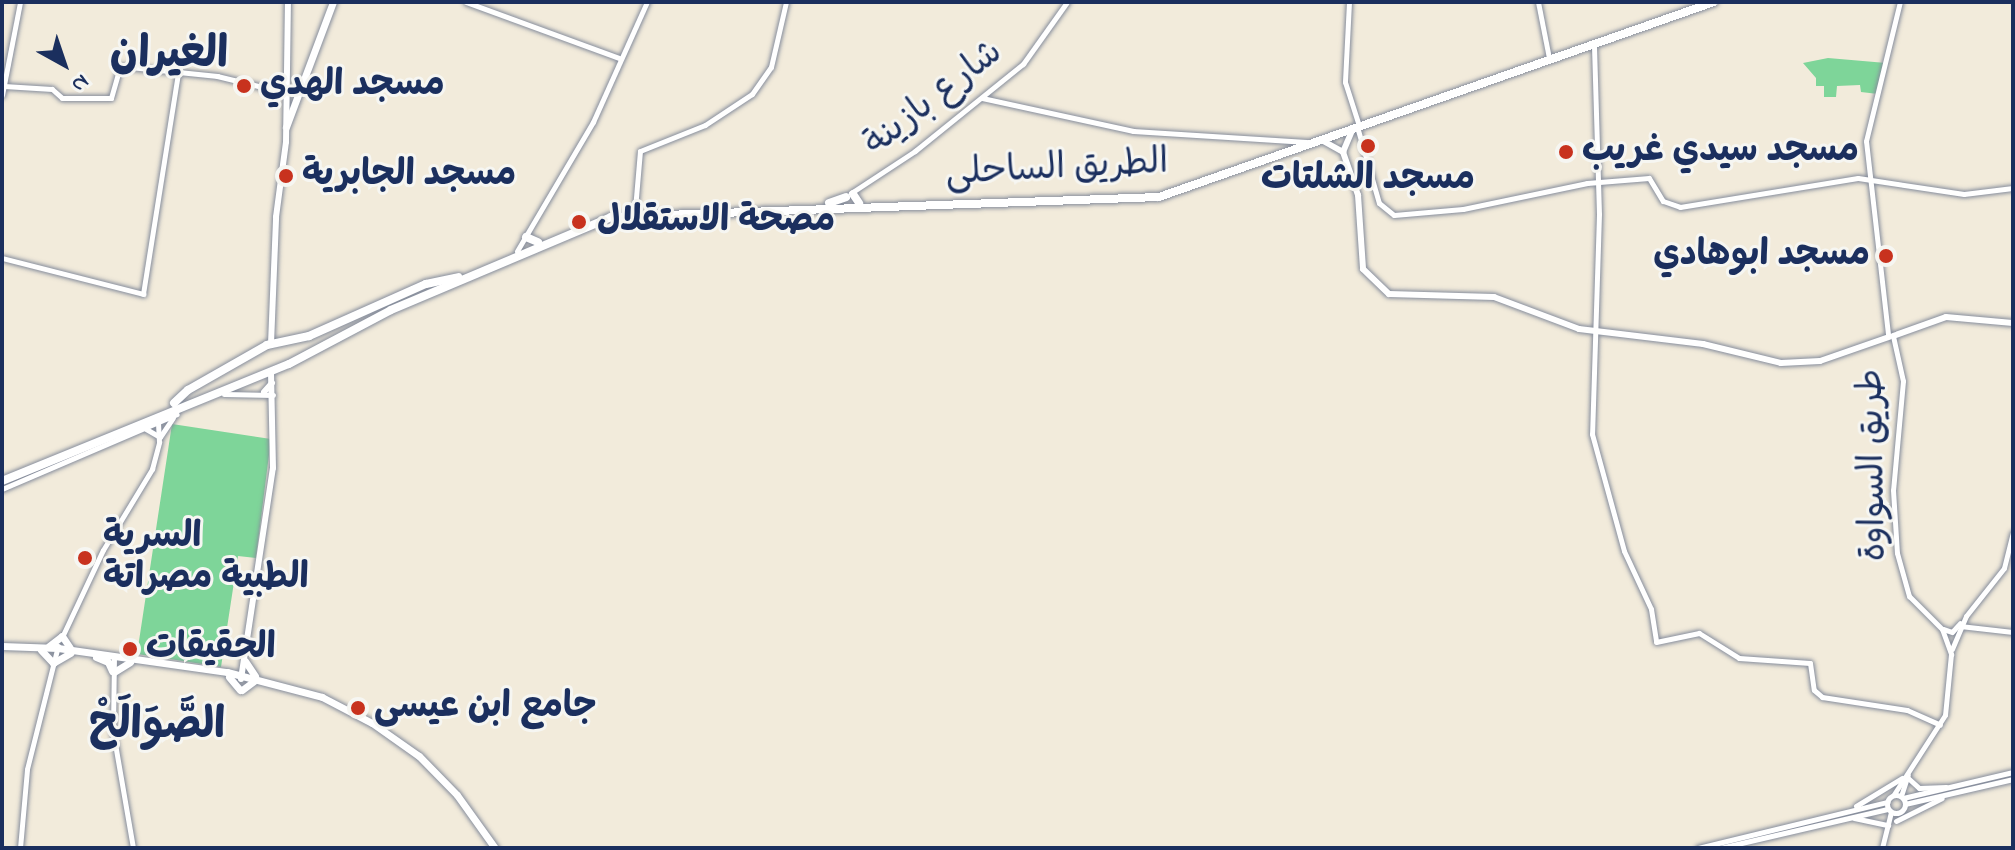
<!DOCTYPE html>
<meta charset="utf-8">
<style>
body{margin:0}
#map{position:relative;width:2015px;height:850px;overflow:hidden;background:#f2ebdb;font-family:"Indie Flower","Playpen Sans Arabic",sans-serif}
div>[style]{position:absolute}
.green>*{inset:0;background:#7ed599}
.roads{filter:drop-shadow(0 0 2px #868d9c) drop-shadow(0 0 2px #868d9c)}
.tertiary>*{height:5px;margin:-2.5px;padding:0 2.5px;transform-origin:2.5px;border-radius:2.5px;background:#fff}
.tertiary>.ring{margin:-2.5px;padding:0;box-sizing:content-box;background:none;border:5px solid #fff;border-radius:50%}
.secondary>*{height:6px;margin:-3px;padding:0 3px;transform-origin:3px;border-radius:3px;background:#fff}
.primary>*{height:7px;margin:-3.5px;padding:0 3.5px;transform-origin:3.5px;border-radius:3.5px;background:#fff}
.trunk>*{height:8px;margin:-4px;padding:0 4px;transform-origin:4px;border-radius:4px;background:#fff}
.dots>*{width:22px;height:22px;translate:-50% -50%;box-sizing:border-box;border:4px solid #f6f6f2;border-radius:50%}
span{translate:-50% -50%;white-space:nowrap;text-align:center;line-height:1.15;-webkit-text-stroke:6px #f6f6f2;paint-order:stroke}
.poi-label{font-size:36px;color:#1b2f5e;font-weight:700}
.left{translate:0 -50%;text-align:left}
.right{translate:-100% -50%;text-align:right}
.street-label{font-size:36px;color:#1b2f5e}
.district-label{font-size:44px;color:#1b2f5e;font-weight:700}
.frame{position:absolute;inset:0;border:4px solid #1b2f5e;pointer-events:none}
.north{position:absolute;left:24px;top:24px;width:80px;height:80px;-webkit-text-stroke:6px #f6f6f2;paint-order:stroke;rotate:140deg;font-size:22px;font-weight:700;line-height:32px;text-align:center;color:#1b2f5e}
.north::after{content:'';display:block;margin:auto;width:28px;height:36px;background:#1b2f5e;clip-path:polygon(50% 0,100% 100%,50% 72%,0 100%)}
</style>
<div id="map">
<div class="green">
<div style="clip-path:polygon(1828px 58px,1886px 63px,1878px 94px,1861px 92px,1860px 85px,1837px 86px,1836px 97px,1824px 97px,1824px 86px,1816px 86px,1816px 78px,1803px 63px)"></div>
<div style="clip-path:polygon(172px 424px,271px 439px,256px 558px,238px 556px,221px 667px,137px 654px)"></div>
</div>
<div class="roads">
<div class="tertiary">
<div style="left:466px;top:2px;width:163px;rotate:20.1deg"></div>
<div style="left:1349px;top:2px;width:80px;rotate:92.9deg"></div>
<div style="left:1345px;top:82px;width:46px;rotate:72.3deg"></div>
<div style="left:1538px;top:2px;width:57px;rotate:78.9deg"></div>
<div style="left:1594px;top:46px;width:168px;rotate:88.3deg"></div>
<div style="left:1599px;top:214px;width:220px;rotate:91.8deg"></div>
<div style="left:1592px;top:434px;width:121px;rotate:74.7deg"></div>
<div style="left:1624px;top:551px;width:64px;rotate:65deg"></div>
<div style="left:1651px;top:609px;width:33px;rotate:81deg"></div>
<div style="left:1656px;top:642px;width:44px;rotate:-11.8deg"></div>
<div style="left:1699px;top:633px;width:47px;rotate:32deg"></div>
<div style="left:1739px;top:658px;width:71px;rotate:4deg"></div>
<div style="left:1810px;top:663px;width:27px;rotate:82deg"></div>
<div style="left:1814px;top:690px;width:11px;rotate:41deg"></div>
<div style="left:1822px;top:697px;width:86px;rotate:8.7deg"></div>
<div style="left:1907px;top:710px;width:36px;rotate:24deg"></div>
<div style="left:4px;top:86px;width:48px;rotate:3.6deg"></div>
<div style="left:52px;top:89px;width:13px;rotate:42deg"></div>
<div style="left:62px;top:98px;width:49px"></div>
<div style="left:111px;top:98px;width:33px;rotate:-74deg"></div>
<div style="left:120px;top:66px;width:98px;rotate:5.9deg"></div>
<div style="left:217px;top:76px;width:72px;rotate:13.7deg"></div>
<div style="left:2px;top:95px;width:95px;rotate:-79deg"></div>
<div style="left:982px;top:98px;width:155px;rotate:12.3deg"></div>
<div style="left:1133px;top:131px;width:174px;rotate:3.6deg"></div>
<div style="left:1358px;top:130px;width:76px;rotate:74deg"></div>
<div style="left:1379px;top:203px;width:19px;rotate:39deg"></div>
<div style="left:1394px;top:215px;width:69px;rotate:-5deg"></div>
<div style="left:1463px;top:209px;width:127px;rotate:-11.8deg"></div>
<div style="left:1587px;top:183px;width:62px;rotate:-4.6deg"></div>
<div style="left:1649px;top:178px;width:27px;rotate:59deg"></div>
<div style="left:1663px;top:201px;width:18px;rotate:19deg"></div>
<div style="left:1680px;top:207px;width:180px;rotate:-9.3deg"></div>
<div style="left:1858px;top:178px;width:107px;rotate:8.6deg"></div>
<div style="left:1964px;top:194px;width:49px;rotate:-7deg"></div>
<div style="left:851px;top:193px;width:77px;rotate:-33.3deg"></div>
<div style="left:915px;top:151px;width:139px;rotate:-38.9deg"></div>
<div style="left:1023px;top:64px;width:76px;rotate:-54.6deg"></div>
<div style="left:635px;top:209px;width:58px;rotate:-85.1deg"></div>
<div style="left:640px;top:151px;width:70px;rotate:-21.8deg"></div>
<div style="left:705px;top:125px;width:56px;rotate:-33.4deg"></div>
<div style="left:752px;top:94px;width:33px;rotate:-55deg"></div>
<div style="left:771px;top:67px;width:67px;rotate:-77deg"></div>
<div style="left:517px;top:251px;width:150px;rotate:-59.5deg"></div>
<div style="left:593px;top:122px;width:132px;rotate:-65.8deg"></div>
<div style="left:2px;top:258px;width:146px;rotate:14.3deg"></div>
<div style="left:143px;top:294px;width:225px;rotate:-81deg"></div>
<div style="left:1888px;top:334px;width:194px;rotate:-96.5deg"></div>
<div style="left:1866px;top:141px;width:143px;rotate:-76.3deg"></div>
<div style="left:1893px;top:336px;width:46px;rotate:77.5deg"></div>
<div style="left:1903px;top:381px;width:109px;rotate:95.2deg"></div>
<div style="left:1893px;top:490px;width:63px;rotate:86.4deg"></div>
<div style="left:1897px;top:553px;width:45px;rotate:74.4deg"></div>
<div style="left:1909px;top:596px;width:47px;rotate:45deg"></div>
<div style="left:1942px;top:629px;width:27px;rotate:70deg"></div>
<div style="left:1951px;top:654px;width:61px;rotate:95.6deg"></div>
<div style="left:1945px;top:715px;width:94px;rotate:122.8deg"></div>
<div style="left:224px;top:394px;width:49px;rotate:1.2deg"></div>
<div style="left:146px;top:429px;width:16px;rotate:30deg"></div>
<div style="left:160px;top:437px;width:23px;rotate:-56deg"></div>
<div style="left:2px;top:489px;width:190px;rotate:-23.2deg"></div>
<div style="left:1960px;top:626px;width:53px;rotate:6.5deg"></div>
<div style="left:1943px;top:629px;width:9px;rotate:18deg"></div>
<div style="left:1952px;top:632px;width:12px;rotate:-48deg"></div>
<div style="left:62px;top:637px;width:96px;rotate:-64.8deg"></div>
<div style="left:103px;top:550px;width:95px;rotate:-58.8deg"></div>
<div style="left:152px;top:469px;width:28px;rotate:-75deg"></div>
<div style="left:159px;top:442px;width:20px;rotate:-93deg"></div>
<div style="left:1952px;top:649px;width:36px;rotate:-67deg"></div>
<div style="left:1966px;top:616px;width:61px;rotate:-51.6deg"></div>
<div style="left:2004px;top:568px;width:36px;rotate:-76deg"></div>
<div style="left:114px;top:656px;width:76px;rotate:90.8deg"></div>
<div style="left:113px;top:732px;width:118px;rotate:80.2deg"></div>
<div style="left:1908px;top:778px;width:15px;rotate:42deg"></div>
<div style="left:1919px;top:788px;width:27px;rotate:-2deg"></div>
<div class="ring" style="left:1887px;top:795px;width:13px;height:13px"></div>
<div style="left:1901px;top:796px;width:22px;rotate:-72deg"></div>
<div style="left:1903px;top:798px;width:113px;rotate:-13.3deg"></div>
<div style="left:1905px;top:804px;width:111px;rotate:-13deg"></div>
<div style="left:1856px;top:806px;width:54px;rotate:-31.3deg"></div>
<div style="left:1854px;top:818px;width:35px;rotate:12deg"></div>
<div style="left:1896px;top:821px;width:51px;rotate:-26.6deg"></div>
<div style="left:20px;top:848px;width:79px;rotate:-84.9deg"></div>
<div style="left:27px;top:769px;width:127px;rotate:-75.9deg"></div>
<div style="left:1698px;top:848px;width:195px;rotate:-13.7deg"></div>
<div style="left:1720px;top:848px;width:172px;rotate:-13.1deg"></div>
<div style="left:1882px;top:848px;width:37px;rotate:-76deg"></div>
</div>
<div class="secondary">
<div style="left:1325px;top:142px;width:21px;rotate:29deg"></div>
<div style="left:1343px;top:152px;width:46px;rotate:70.8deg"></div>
<div style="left:1358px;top:195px;width:74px;rotate:86.1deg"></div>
<div style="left:1363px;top:269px;width:36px;rotate:44deg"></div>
<div style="left:1389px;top:294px;width:105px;rotate:1.6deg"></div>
<div style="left:1494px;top:297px;width:91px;rotate:20.6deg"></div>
<div style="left:1579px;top:329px;width:125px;rotate:6.9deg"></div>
<div style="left:1703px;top:344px;width:80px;rotate:13.7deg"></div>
<div style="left:1781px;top:363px;width:39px;rotate:-3deg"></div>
<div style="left:1820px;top:361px;width:73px;rotate:-19.2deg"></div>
<div style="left:1343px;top:152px;width:21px;rotate:-67deg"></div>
<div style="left:1893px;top:336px;width:56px;rotate:-19.7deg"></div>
<div style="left:1946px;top:317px;width:67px;rotate:5.1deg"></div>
<div style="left:271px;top:344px;width:127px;rotate:-87.7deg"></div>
<div style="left:276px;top:217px;width:76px;rotate:-82.4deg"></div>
<div style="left:286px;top:142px;width:140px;rotate:-89.2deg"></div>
<div style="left:264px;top:392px;width:12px;rotate:-48deg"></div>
<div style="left:241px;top:679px;width:213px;rotate:-81.4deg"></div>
<div style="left:273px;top:468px;width:97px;rotate:-91.2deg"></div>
</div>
<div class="primary">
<div style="left:286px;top:127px;width:134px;rotate:-69.4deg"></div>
<div style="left:2px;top:646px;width:56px;rotate:2deg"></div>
<div style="left:58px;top:648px;width:171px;rotate:8.1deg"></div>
<div style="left:227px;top:672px;width:98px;rotate:14.7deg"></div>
<div style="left:322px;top:697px;width:56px;rotate:27.5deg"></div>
<div style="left:372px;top:723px;width:57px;rotate:35.1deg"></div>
<div style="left:419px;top:756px;width:54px;rotate:45.7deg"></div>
<div style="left:457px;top:795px;width:65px;rotate:54.4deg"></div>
<div style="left:49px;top:646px;width:16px;rotate:-38deg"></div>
<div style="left:62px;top:636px;width:14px;rotate:56deg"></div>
<div style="left:41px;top:650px;width:18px;rotate:47deg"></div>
<div style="left:53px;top:663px;width:20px;rotate:-30deg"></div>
<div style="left:96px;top:657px;width:13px;rotate:23deg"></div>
<div style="left:108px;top:662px;width:10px;rotate:66deg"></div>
<div style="left:245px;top:661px;width:18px;rotate:56deg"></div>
<div style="left:114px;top:672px;width:19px;rotate:-32deg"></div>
<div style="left:229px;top:677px;width:17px;rotate:50deg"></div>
<div style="left:242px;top:690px;width:15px;rotate:-37deg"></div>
</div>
<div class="trunk">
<div style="left:853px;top:194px;width:11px;rotate:56deg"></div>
<div style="left:829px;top:203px;width:18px;rotate:-19deg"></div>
<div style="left:526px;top:237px;width:13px;rotate:23deg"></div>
<div style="left:174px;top:403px;width:19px;rotate:-43deg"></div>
<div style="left:188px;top:390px;width:91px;rotate:-29.7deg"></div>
<div style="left:267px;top:345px;width:43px;rotate:-12.1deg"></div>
<div style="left:309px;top:336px;width:128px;rotate:-24deg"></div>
<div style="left:426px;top:284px;width:33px;rotate:-12deg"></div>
<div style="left:2px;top:481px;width:310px;rotate:-22.2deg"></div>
<div style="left:289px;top:364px;width:115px;rotate:-27.9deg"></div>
<div style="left:391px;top:310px;width:239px;rotate:-22.9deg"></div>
<div style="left:611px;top:217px;width:548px;rotate:-2.09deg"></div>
<div style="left:1159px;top:197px;width:588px;rotate:-19.36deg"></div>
</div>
</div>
<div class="dots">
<div style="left:244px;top:86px;background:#c8321e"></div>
<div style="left:1368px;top:146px;background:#c8321e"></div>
<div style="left:1566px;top:152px;background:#c8321e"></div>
<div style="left:286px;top:176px;background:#c8321e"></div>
<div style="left:579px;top:222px;background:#c8321e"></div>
<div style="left:1886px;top:256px;background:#c8321e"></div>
<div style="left:85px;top:558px;background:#c8321e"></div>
<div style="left:130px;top:649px;background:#c8321e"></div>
<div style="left:358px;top:708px;background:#c8321e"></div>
</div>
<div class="poi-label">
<span class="left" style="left:260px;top:86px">مسجد الهدي</span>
<span class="left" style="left:1582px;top:152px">مسجد سيدي غريب</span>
<span class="left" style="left:302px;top:176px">مسجد الجابرية</span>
<span style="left:1368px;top:180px">مسجد الشلتات</span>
<span class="left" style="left:597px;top:222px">مصحة الاستقلال</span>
<span class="right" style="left:1870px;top:256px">مسجد ابوهادي</span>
<span class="left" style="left:103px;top:558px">السرية<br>الطبية مصراتة</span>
<span class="left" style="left:146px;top:649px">الحقيقات</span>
<span class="left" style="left:374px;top:708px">جامع ابن عيسى</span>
</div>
<div class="street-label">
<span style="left:934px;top:99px;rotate:-38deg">شارع بازينة</span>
<span style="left:1057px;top:169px;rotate:-3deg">الطريق الساحلى</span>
<span style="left:1874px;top:465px;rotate:-91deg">طريق السواوة</span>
</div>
<div class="district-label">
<span style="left:169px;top:55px">الغيران</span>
<span style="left:157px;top:726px">الصَّوَالَحْ</span>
</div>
<div class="frame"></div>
<div class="north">N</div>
</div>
